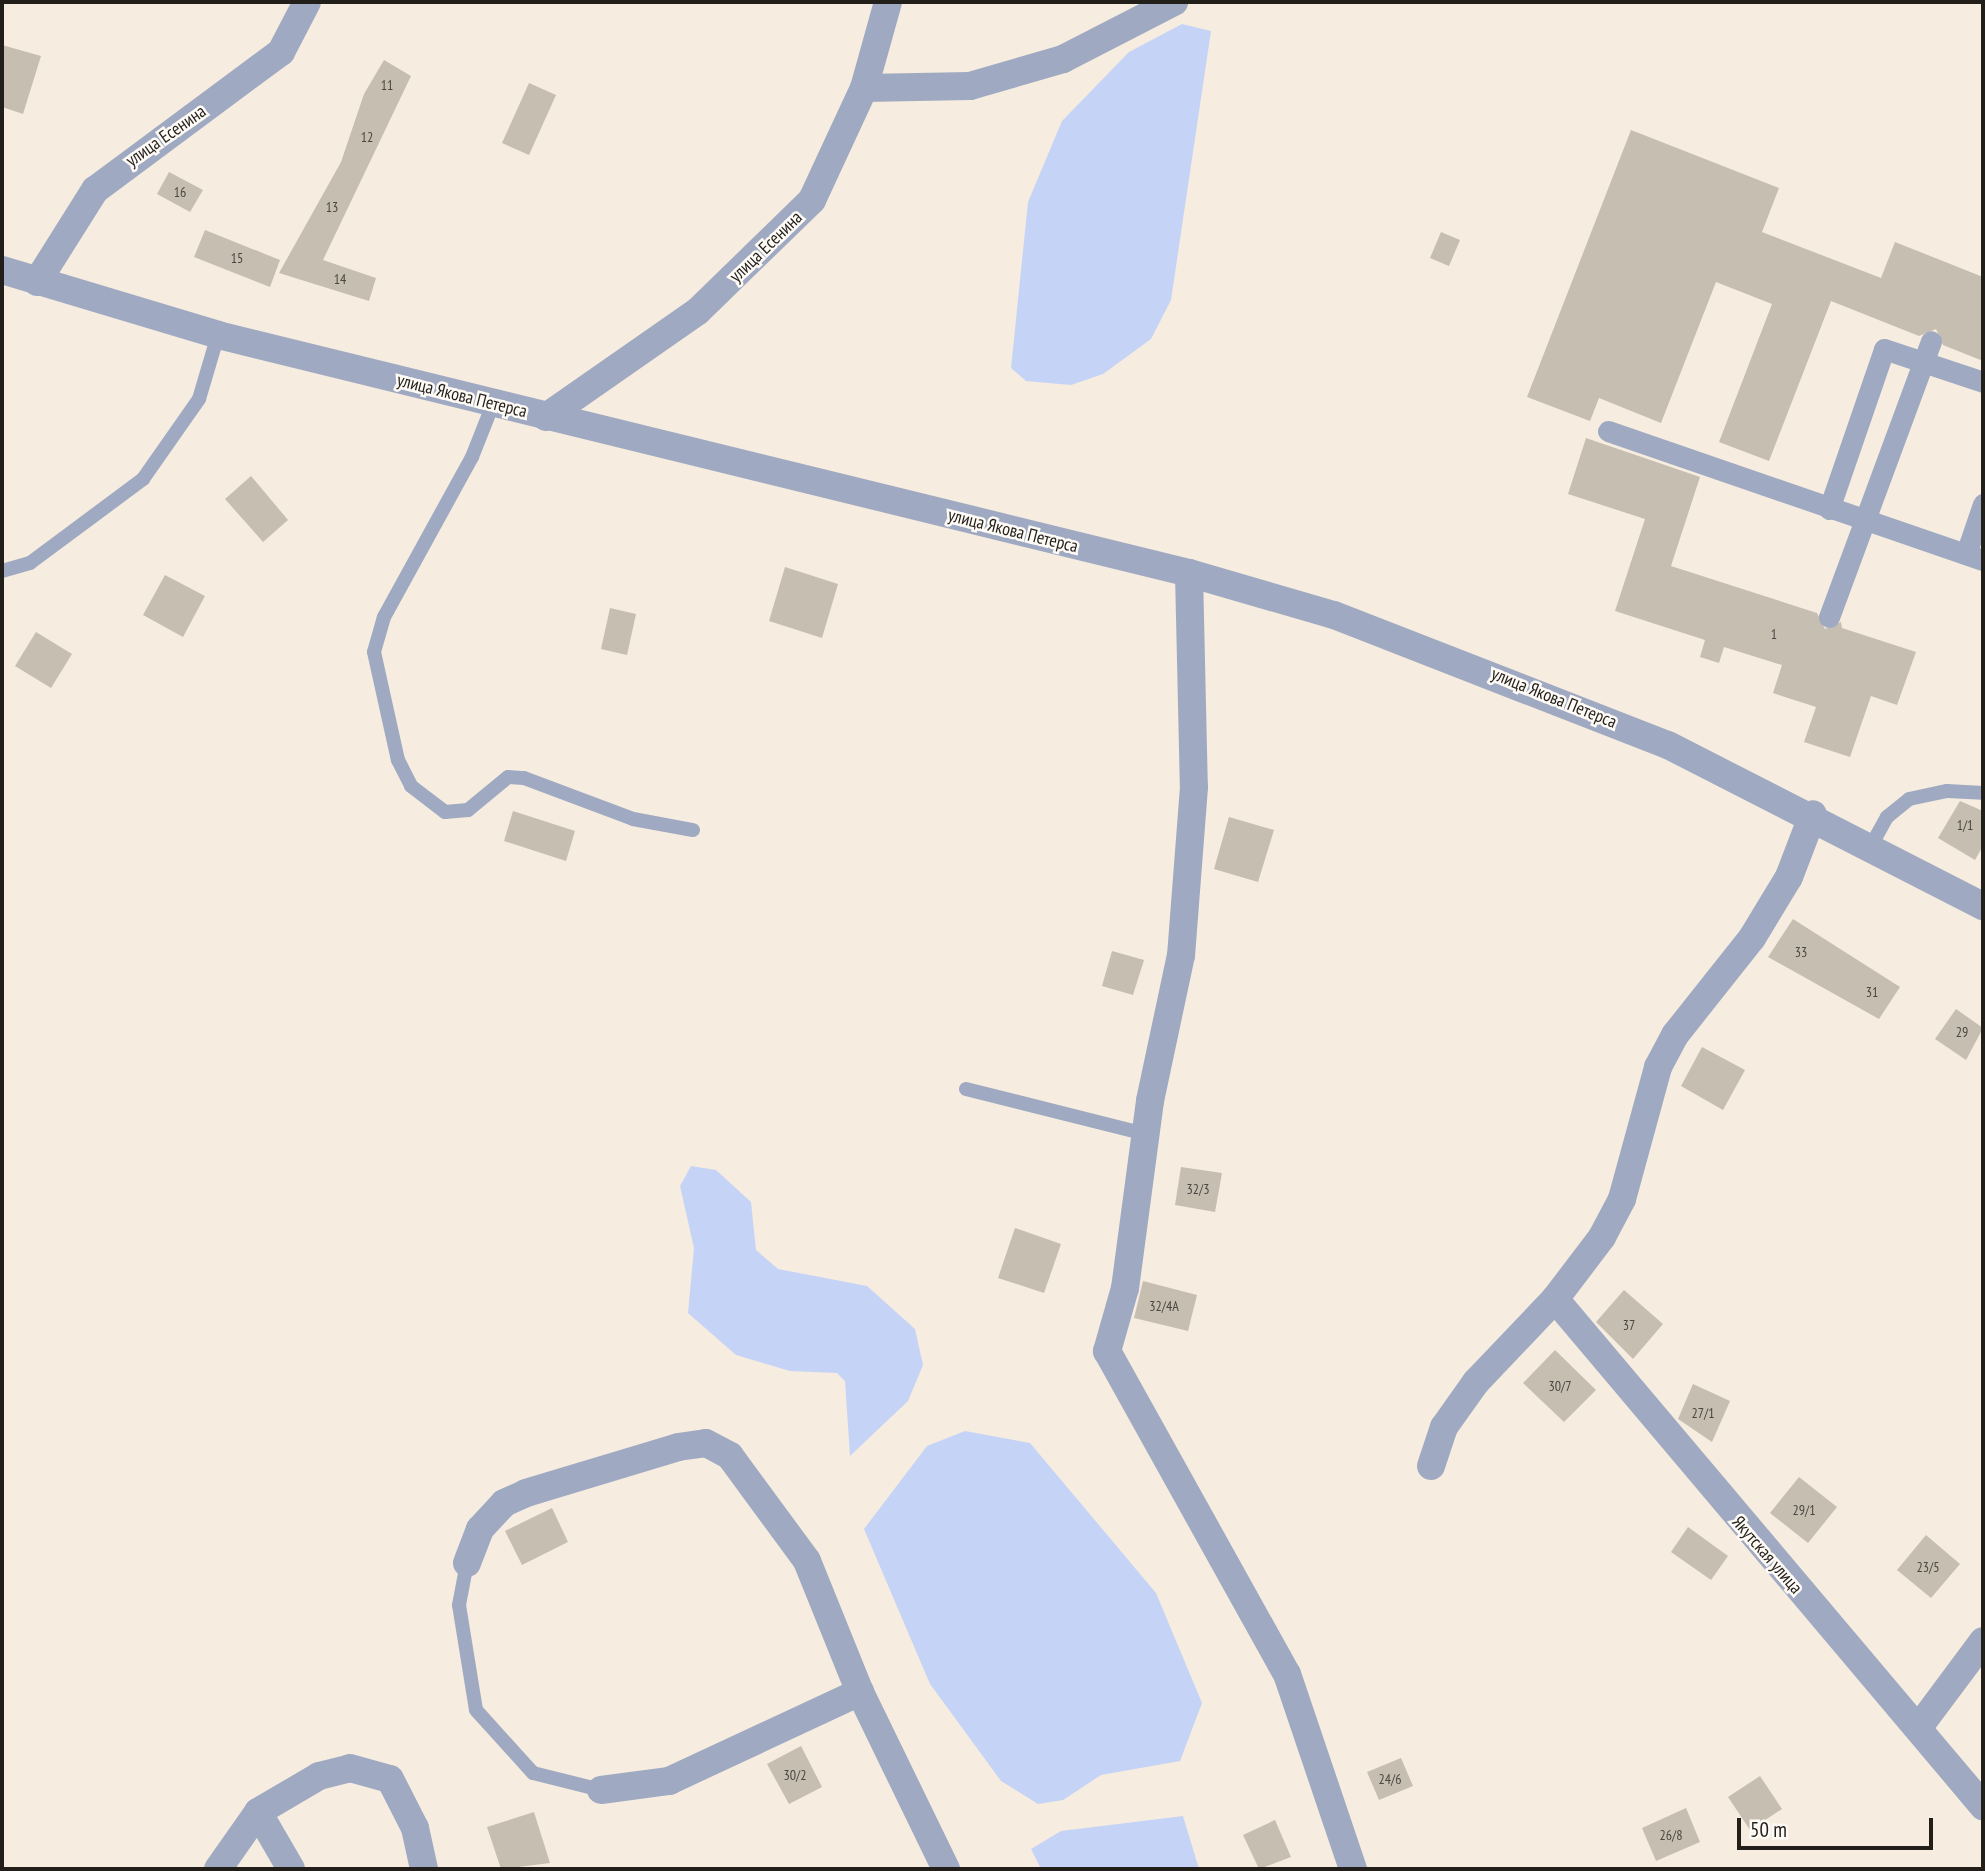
<!DOCTYPE html>
<meta charset="utf-8">
<style>
body{margin:0}
#map{position:relative;width:1985px;height:1871px;overflow:hidden;background:#f6ecdf;font-family:"PT Sans Narrow",sans-serif}
div>[style]{position:absolute}
.water>*{inset:0;background:#c5d4f6}
.building>*{inset:0;background:#c7beb2}
.service>*{height:14px;margin:-7px;padding:0 7px;transform-origin:7px;border-radius:7px;background:#9faac2}
.pedestrian>*{height:21px;margin:-10.5px;padding:0 10.5px;transform-origin:10.5px;border-radius:10.5px;background:#9faac2}
.minor>*{height:28px;margin:-14px;padding:0 14px;transform-origin:14px;border-radius:14px;background:#9faac2}
span{translate:-50% -50%;white-space:nowrap;text-align:center;line-height:1.15;-webkit-text-stroke:5px #fefaf5;paint-order:stroke}
.number-label{font-size:14px;color:#4b4640}
.number-label span{-webkit-text-stroke-width:0}
.street-label{font-size:18px;color:#221e1a}
.frame{position:absolute;inset:0;border:4px solid #221e1a;pointer-events:none}
.scale{position:absolute;left:1737px;top:1818px;width:196px;height:32px;box-sizing:border-box;border:4px solid #221e1a;border-top:0;padding-left:9px;font-size:21px;line-height:24px;white-space:nowrap;color:#221e1a;-webkit-text-stroke:5px #fefaf5;paint-order:stroke}
</style>
<div id="map">
<div class="water">
<div style="clip-path:polygon(1182px 24px,1211px 31px,1171px 300px,1151px 339px,1103px 374px,1071px 385px,1026px 381px,1011px 368px,1028px 202px,1062px 121px,1129px 52px)"></div>
<div style="clip-path:polygon(691px 1166px,716px 1170px,751px 1202px,756px 1250px,778px 1269px,867px 1286px,915px 1329px,923px 1365px,908px 1401px,850px 1456px,845px 1381px,837px 1373px,790px 1371px,736px 1355px,688px 1313px,694px 1248px,680px 1186px)"></div>
<div style="clip-path:polygon(965px 1431px,1030px 1443px,1156px 1593px,1202px 1703px,1180px 1761px,1101px 1775px,1063px 1800px,1038px 1804px,1001px 1781px,930px 1684px,864px 1529px,927px 1446px)"></div>
<div style="clip-path:polygon(1183px 1816px,1199px 1869px,1041px 1869px,1031px 1849px,1061px 1831px)"></div>
</div>
<div class="building">
<div style="clip-path:polygon(2px 45px,41px 56px,23px 114px,2px 107px)"></div>
<div style="clip-path:polygon(384px 60px,411px 76px,323px 260px,376px 278px,369px 301px,279px 273px,341px 162px,364px 94px)"></div>
<div style="clip-path:polygon(529px 83px,556px 95px,529px 155px,502px 143px)"></div>
<div style="clip-path:polygon(1631px 130px,1779px 188px,1762px 232px,1881px 278px,1895px 242px,1983px 277px,1983px 361px,1943px 345px,1936px 329px,1919px 336px,1831px 301px,1769px 461px,1719px 442px,1772px 304px,1716px 282px,1661px 423px,1599px 398px,1590px 421px,1527px 397px)"></div>
<div style="clip-path:polygon(169px 172px,203px 190px,190px 212px,157px 194px)"></div>
<div style="clip-path:polygon(205px 230px,280px 260px,270px 287px,194px 257px)"></div>
<div style="clip-path:polygon(1441px 232px,1460px 240px,1449px 266px,1430px 258px)"></div>
<div style="clip-path:polygon(1586px 438px,1700px 477px,1671px 566px,1817px 613px,1825px 629px,1841px 622px,1842px 628px,1916px 652px,1897px 705px,1871px 696px,1850px 757px,1804px 742px,1816px 707px,1773px 693px,1782px 665px,1724px 647px,1719px 663px,1700px 657px,1705px 640px,1615px 611px,1645px 519px,1568px 494px)"></div>
<div style="clip-path:polygon(251px 476px,288px 520px,263px 542px,225px 499px)"></div>
<div style="clip-path:polygon(785px 567px,838px 584px,822px 638px,769px 621px)"></div>
<div style="clip-path:polygon(165px 575px,205px 596px,183px 637px,143px 615px)"></div>
<div style="clip-path:polygon(610px 608px,636px 614px,627px 655px,601px 649px)"></div>
<div style="clip-path:polygon(36px 632px,72px 654px,51px 688px,15px 666px)"></div>
<div style="clip-path:polygon(1960px 801px,1983px 811px,1983px 846px,1975px 860px,1938px 838px)"></div>
<div style="clip-path:polygon(513px 811px,575px 831px,566px 861px,504px 841px)"></div>
<div style="clip-path:polygon(1229px 817px,1274px 830px,1258px 882px,1214px 869px)"></div>
<div style="clip-path:polygon(1793px 919px,1900px 987px,1879px 1019px,1768px 957px)"></div>
<div style="clip-path:polygon(1112px 951px,1144px 960px,1133px 995px,1102px 986px)"></div>
<div style="clip-path:polygon(1956px 1009px,1983px 1028px,1966px 1060px,1935px 1039px)"></div>
<div style="clip-path:polygon(1702px 1047px,1745px 1070px,1723px 1110px,1681px 1086px)"></div>
<div style="clip-path:polygon(1181px 1167px,1222px 1173px,1215px 1212px,1175px 1205px)"></div>
<div style="clip-path:polygon(1015px 1228px,1061px 1244px,1044px 1293px,998px 1278px)"></div>
<div style="clip-path:polygon(1143px 1281px,1197px 1295px,1188px 1331px,1134px 1318px)"></div>
<div style="clip-path:polygon(1624px 1290px,1663px 1324px,1633px 1359px,1596px 1322px)"></div>
<div style="clip-path:polygon(1555px 1350px,1596px 1390px,1564px 1422px,1523px 1383px)"></div>
<div style="clip-path:polygon(1693px 1384px,1730px 1401px,1712px 1442px,1678px 1419px)"></div>
<div style="clip-path:polygon(1799px 1477px,1837px 1507px,1808px 1543px,1770px 1513px)"></div>
<div style="clip-path:polygon(552px 1508px,568px 1542px,522px 1565px,505px 1531px)"></div>
<div style="clip-path:polygon(1688px 1527px,1728px 1556px,1711px 1580px,1671px 1552px)"></div>
<div style="clip-path:polygon(1926px 1535px,1960px 1564px,1931px 1598px,1897px 1570px)"></div>
<div style="clip-path:polygon(801px 1746px,822px 1787px,789px 1804px,767px 1764px)"></div>
<div style="clip-path:polygon(1401px 1758px,1413px 1786px,1379px 1800px,1367px 1772px)"></div>
<div style="clip-path:polygon(1760px 1776px,1782px 1809px,1750px 1830px,1728px 1797px)"></div>
<div style="clip-path:polygon(1686px 1808px,1700px 1842px,1656px 1861px,1642px 1828px)"></div>
<div style="clip-path:polygon(534px 1812px,550px 1863px,501px 1869px,487px 1827px)"></div>
<div style="clip-path:polygon(1275px 1820px,1291px 1857px,1259px 1869px,1243px 1835px)"></div>
</div>
<div class="service">
<div style="left:493px;top:404px;width:57px;rotate:111.6deg"></div>
<div style="left:472px;top:457px;width:183px;rotate:118.8deg"></div>
<div style="left:384px;top:617px;width:36px;rotate:106deg"></div>
<div style="left:374px;top:652px;width:111px;rotate:77.5deg"></div>
<div style="left:398px;top:760px;width:29px;rotate:63deg"></div>
<div style="left:411px;top:786px;width:43px;rotate:37.4deg"></div>
<div style="left:445px;top:812px;width:23px;rotate:-5deg"></div>
<div style="left:468px;top:810px;width:52px;rotate:-39.5deg"></div>
<div style="left:508px;top:777px;width:16px;rotate:4deg"></div>
<div style="left:524px;top:778px;width:116px;rotate:20.6deg"></div>
<div style="left:633px;top:819px;width:61px;rotate:10.4deg"></div>
<div style="left:2px;top:571px;width:29px;rotate:-16deg"></div>
<div style="left:30px;top:563px;width:141px;rotate:-36.6deg"></div>
<div style="left:143px;top:479px;width:98px;rotate:-55deg"></div>
<div style="left:199px;top:399px;width:67px;rotate:-73.5deg"></div>
<div style="left:1872px;top:844px;width:31px;rotate:-61deg"></div>
<div style="left:1887px;top:817px;width:28px;rotate:-39deg"></div>
<div style="left:1909px;top:799px;width:39px;rotate:-12deg"></div>
<div style="left:1947px;top:791px;width:36px;rotate:3deg"></div>
<div style="left:966px;top:1089px;width:185px;rotate:14.1deg"></div>
<div style="left:467px;top:1563px;width:43px;rotate:100.8deg"></div>
<div style="left:459px;top:1605px;width:106px;rotate:80.8deg"></div>
<div style="left:476px;top:1710px;width:85px;rotate:47.9deg"></div>
<div style="left:533px;top:1773px;width:70px;rotate:14deg"></div>
</div>
<div class="pedestrian">
<div style="left:1608px;top:431px;width:397px;rotate:19deg"></div>
<div style="left:1829px;top:509px;width:169px;rotate:-71deg"></div>
<div style="left:1884px;top:349px;width:104px;rotate:18.4deg"></div>
<div style="left:1966px;top:554px;width:53px;rotate:-71.2deg"></div>
<div style="left:1829px;top:617px;width:294px;rotate:-69.7deg"></div>
</div>
<div class="minor">
<div style="left:864px;top:88px;width:106px;rotate:-1.1deg"></div>
<div style="left:970px;top:86px;width:97px;rotate:-16.2deg"></div>
<div style="left:1063px;top:59px;width:125px;rotate:-27.2deg"></div>
<div style="left:2px;top:270px;width:226px;rotate:16.7deg"></div>
<div style="left:218px;top:335px;width:1000px;rotate:13.77deg"></div>
<div style="left:1189px;top:573px;width:151px;rotate:16.2deg"></div>
<div style="left:1334px;top:615px;width:358px;rotate:21.3deg"></div>
<div style="left:1668px;top:745px;width:354px;rotate:27.1deg"></div>
<div style="left:37px;top:282px;width:109px;rotate:-57.8deg"></div>
<div style="left:95px;top:190px;width:232px;rotate:-36.6deg"></div>
<div style="left:281px;top:52px;width:56px;rotate:-62.5deg"></div>
<div style="left:546px;top:417px;width:185px;rotate:-34.9deg"></div>
<div style="left:698px;top:311px;width:159px;rotate:-44.2deg"></div>
<div style="left:812px;top:200px;width:123px;rotate:-65.1deg"></div>
<div style="left:864px;top:88px;width:89px;rotate:-74.4deg"></div>
<div style="left:1189px;top:573px;width:214px;rotate:88.7deg"></div>
<div style="left:1194px;top:787px;width:169px;rotate:94.4deg"></div>
<div style="left:1181px;top:955px;width:149px;rotate:102deg"></div>
<div style="left:1150px;top:1101px;width:189px;rotate:97.6deg"></div>
<div style="left:1125px;top:1288px;width:66px;rotate:105.9deg"></div>
<div style="left:1107px;top:1351px;width:370px;rotate:60.9deg"></div>
<div style="left:1287px;top:1674px;width:206px;rotate:71.3deg"></div>
<div style="left:1555px;top:1299px;width:664px;rotate:49.83deg"></div>
<div style="left:1431px;top:1466px;width:41px;rotate:-71.6deg"></div>
<div style="left:1444px;top:1427px;width:55px;rotate:-54.6deg"></div>
<div style="left:1476px;top:1382px;width:115px;rotate:-46.4deg"></div>
<div style="left:1555px;top:1299px;width:78px;rotate:-52.8deg"></div>
<div style="left:1602px;top:1237px;width:43px;rotate:-62.2deg"></div>
<div style="left:1622px;top:1199px;width:137px;rotate:-74.7deg"></div>
<div style="left:1658px;top:1067px;width:36px;rotate:-62deg"></div>
<div style="left:1675px;top:1035px;width:124px;rotate:-51.6deg"></div>
<div style="left:1752px;top:938px;width:71px;rotate:-58.8deg"></div>
<div style="left:1789px;top:877px;width:67px;rotate:-69.1deg"></div>
<div style="left:467px;top:1563px;width:36px;rotate:-69deg"></div>
<div style="left:480px;top:1529px;width:35px;rotate:-47deg"></div>
<div style="left:504px;top:1503px;width:24px;rotate:-24deg"></div>
<div style="left:526px;top:1493px;width:159px;rotate:-16.8deg"></div>
<div style="left:678px;top:1447px;width:28px;rotate:-8deg"></div>
<div style="left:706px;top:1443px;width:27px;rotate:28deg"></div>
<div style="left:730px;top:1456px;width:130px;rotate:53.7deg"></div>
<div style="left:807px;top:1561px;width:141px;rotate:68deg"></div>
<div style="left:860px;top:1692px;width:197px;rotate:64.1deg"></div>
<div style="left:1919px;top:1727px;width:107px;rotate:-53.3deg"></div>
<div style="left:601px;top:1790px;width:69px;rotate:-7.5deg"></div>
<div style="left:669px;top:1781px;width:211px;rotate:-25deg"></div>
<div style="left:258px;top:1812px;width:66px;rotate:59.9deg"></div>
<div style="left:218px;top:1869px;width:70px;rotate:-54.9deg"></div>
<div style="left:258px;top:1812px;width:71px;rotate:-30.5deg"></div>
<div style="left:319px;top:1776px;width:32px;rotate:-14deg"></div>
<div style="left:350px;top:1768px;width:41px;rotate:15.4deg"></div>
<div style="left:390px;top:1779px;width:55px;rotate:63deg"></div>
<div style="left:415px;top:1828px;width:42px;rotate:77.6deg"></div>
</div>
<div class="number-label">
<span style="left:387px;top:85px">11</span>
<span style="left:367px;top:137px">12</span>
<span style="left:180px;top:192px">16</span>
<span style="left:332px;top:207px">13</span>
<span style="left:237px;top:258px">15</span>
<span style="left:340px;top:279px">14</span>
<span style="left:1774px;top:634px">1</span>
<span style="left:1965px;top:825px">1/1</span>
<span style="left:1801px;top:952px">33</span>
<span style="left:1872px;top:992px">31</span>
<span style="left:1962px;top:1032px">29</span>
<span style="left:1198px;top:1189px">32/3</span>
<span style="left:1164px;top:1306px">32/4А</span>
<span style="left:1629px;top:1325px">37</span>
<span style="left:1560px;top:1386px">30/7</span>
<span style="left:1703px;top:1413px">27/1</span>
<span style="left:1804px;top:1510px">29/1</span>
<span style="left:1928px;top:1567px">23/5</span>
<span style="left:795px;top:1775px">30/2</span>
<span style="left:1390px;top:1779px">24/6</span>
<span style="left:1671px;top:1835px">26/8</span>
</div>
<div class="street-label">
<span style="left:166px;top:136px;rotate:-35deg">улица Есенина</span>
<span style="left:766px;top:247px;rotate:-44deg">улица Есенина</span>
<span style="left:462px;top:396px;rotate:14deg">улица Якова Петерса</span>
<span style="left:1013px;top:531px;rotate:14deg">улица Якова Петерса</span>
<span style="left:1554px;top:698px;rotate:22deg">улица Якова Петерса</span>
<span style="left:1767px;top:1555px;rotate:49deg">Якутская улица</span>
</div>
<div class="frame"></div>
<div class="scale">50 m</div>
</div>
